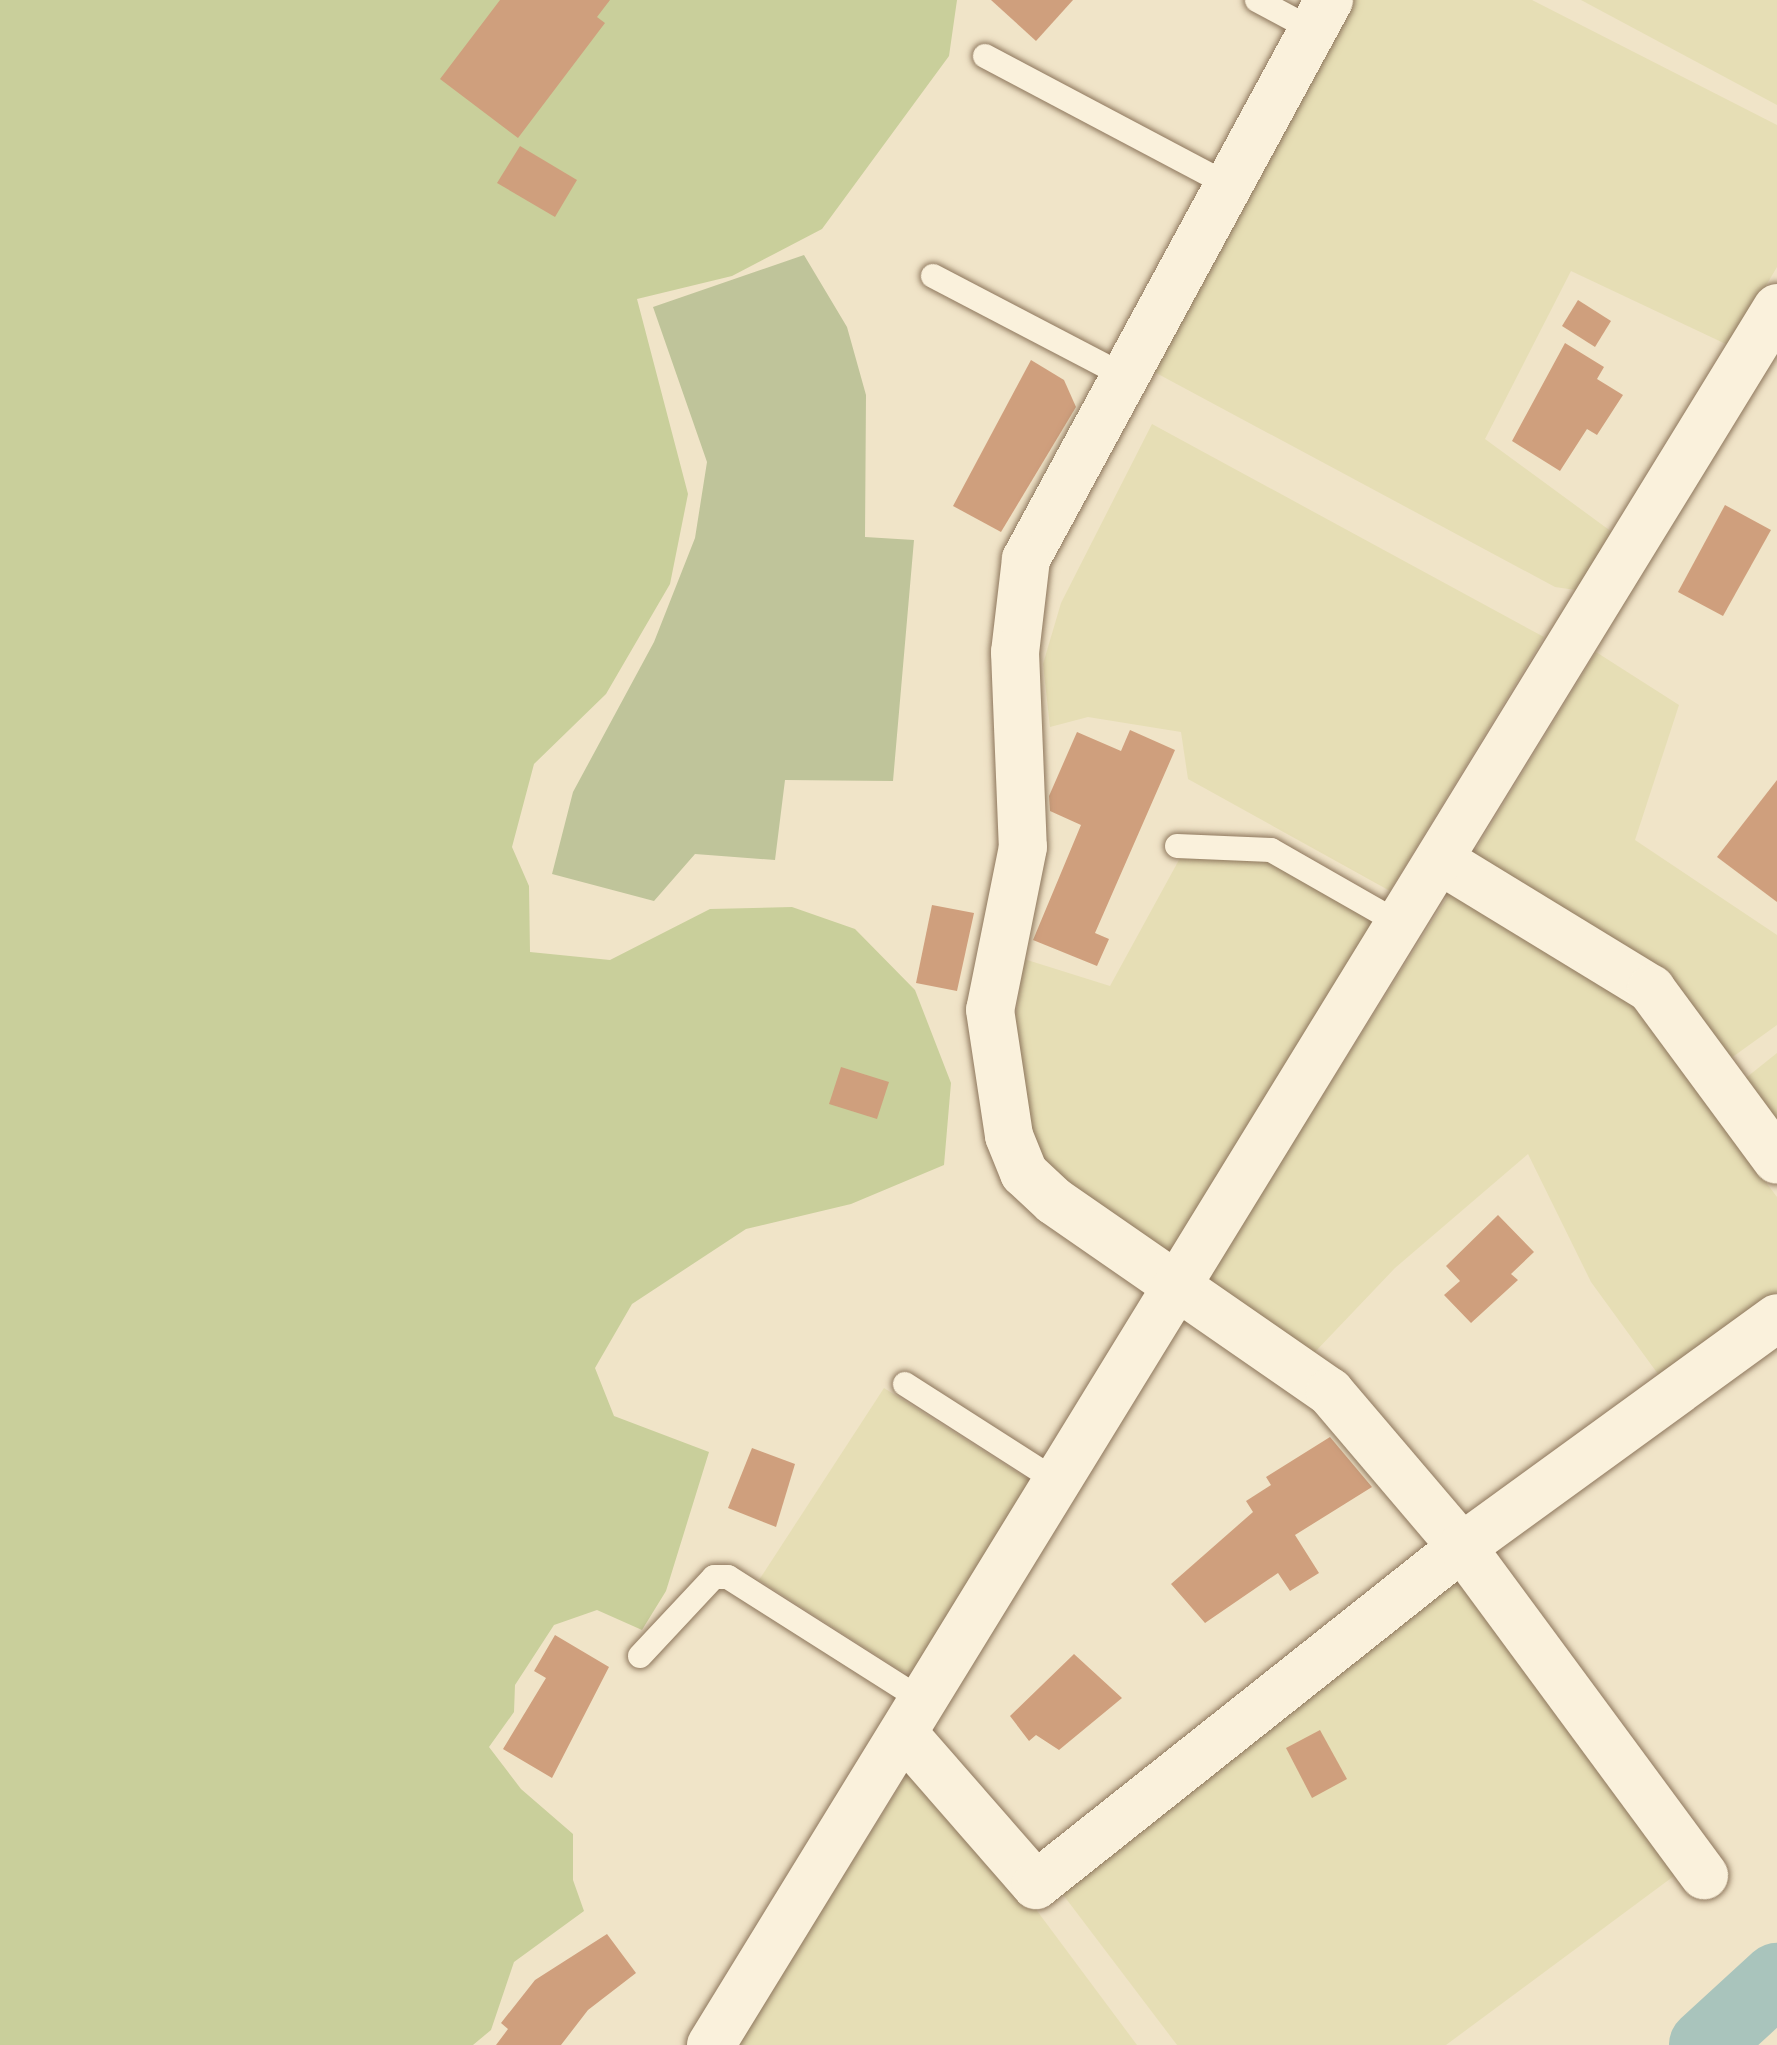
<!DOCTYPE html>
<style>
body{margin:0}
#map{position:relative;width:1777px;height:2045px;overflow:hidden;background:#f0e4c8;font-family:"Source Serif 4",serif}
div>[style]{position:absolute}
.farmland>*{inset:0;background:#e6deb5}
.green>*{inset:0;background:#c9cf9b}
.cemetery>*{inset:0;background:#bfc49a}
.river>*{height:72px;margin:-36px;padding:0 36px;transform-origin:36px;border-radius:36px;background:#a9c4bc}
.building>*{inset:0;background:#cf9f7d}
.roads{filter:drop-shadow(0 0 3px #8d765c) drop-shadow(0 0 3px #8d765c)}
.lane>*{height:24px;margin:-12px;padding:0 12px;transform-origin:12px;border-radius:12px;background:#faf1dc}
.street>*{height:48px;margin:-24px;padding:0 24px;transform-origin:24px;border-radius:24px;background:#faf1dc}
span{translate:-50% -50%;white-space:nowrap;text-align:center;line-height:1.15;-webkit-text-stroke:9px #f7eed8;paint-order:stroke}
</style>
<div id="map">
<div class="farmland">
<div style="clip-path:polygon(1351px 0,1532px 0,1777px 125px,1777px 267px,1730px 346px,1571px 271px,1485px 439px,1612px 532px,1576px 590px,1555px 587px,1145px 367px)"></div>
<div style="clip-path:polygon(1581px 0,1777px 0,1777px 105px)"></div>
<div style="clip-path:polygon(1152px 424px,1544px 637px,1390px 891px,1188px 779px,1181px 732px,1088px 717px,1050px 727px,1043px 664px,1061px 603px)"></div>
<div style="clip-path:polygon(1596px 652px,1679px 705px,1635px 840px,1777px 935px,1777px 1025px,1727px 1061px,1470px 859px)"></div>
<div style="clip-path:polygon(1180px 858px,1268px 860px,1378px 922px,1170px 1252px,1049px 1170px,1032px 1138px,1015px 1020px,1024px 959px,1110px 986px)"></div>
<div style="clip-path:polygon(1450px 893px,1631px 1003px,1777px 1197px,1777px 1292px,1663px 1381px,1591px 1282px,1528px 1154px,1395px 1268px,1314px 1353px,1206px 1280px)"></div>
<div style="clip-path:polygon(1777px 1053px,1777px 1127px,1742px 1081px)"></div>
<div style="clip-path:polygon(884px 1388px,1036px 1484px,919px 1673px,901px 1671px,759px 1580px)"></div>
<div style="clip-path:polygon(1452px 1575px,1470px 1579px,1678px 1873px,1446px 2045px,1177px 2045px,1061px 1892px)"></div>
<div style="clip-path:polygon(914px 1763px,1026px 1896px,1137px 2045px,738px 2045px)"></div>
</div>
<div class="green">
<div style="clip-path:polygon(0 0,957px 0,949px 56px,822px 229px,732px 276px,637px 299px,688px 494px,670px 584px,606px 694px,534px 764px,512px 847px,529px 886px,530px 952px,610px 960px,710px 909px,792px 907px,855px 929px,915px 990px,951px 1083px,944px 1165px,851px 1204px,746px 1229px,632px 1304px,595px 1368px,614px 1416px,709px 1452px,666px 1591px,642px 1630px,597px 1610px,554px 1625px,515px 1685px,514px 1712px,489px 1747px,521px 1789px,573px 1834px,573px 1880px,584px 1911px,514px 1962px,491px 2030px,473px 2045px,0 2045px)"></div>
</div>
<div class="cemetery">
<div style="clip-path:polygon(804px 255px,847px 327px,866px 395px,865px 537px,914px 540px,893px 781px,785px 780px,775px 860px,695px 854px,654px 901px,552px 874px,573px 792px,654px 642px,695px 538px,707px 462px,653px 307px)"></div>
</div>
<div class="river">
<div style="left:1705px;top:2045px;width:98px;rotate:-42.5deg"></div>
</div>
<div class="building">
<div style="clip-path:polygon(500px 0,610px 0,597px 17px,605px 23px,518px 138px,440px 79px)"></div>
<div style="clip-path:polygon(991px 0,1073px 0,1036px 41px)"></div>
<div style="clip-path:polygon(520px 146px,577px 180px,555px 217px,497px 183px)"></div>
<div style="clip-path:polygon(1578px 300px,1611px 321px,1595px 347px,1562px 326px)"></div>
<div style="clip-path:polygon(1565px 343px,1604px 367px,1597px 379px,1623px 395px,1597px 435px,1587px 429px,1560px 471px,1512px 441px)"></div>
<div style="clip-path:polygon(1031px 360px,1064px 380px,1076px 407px,1001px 532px,953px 506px)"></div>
<div style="clip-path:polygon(1725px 505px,1771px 530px,1723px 616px,1678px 592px)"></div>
<div style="clip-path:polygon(1130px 730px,1175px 750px,1095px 933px,1109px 939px,1097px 966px,1033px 940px,1081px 825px,1050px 811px,1049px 796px,1077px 732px,1121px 751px)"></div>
<div style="clip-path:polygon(1777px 780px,1777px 902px,1717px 857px)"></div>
<div style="clip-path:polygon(932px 905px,974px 913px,957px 991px,916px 983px)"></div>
<div style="clip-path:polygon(841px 1067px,889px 1082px,877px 1119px,829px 1104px)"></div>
<div style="clip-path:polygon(1498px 1215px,1534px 1252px,1511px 1274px,1518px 1280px,1471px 1323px,1444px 1295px,1460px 1281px,1446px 1266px)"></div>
<div style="clip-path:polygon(1330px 1437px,1372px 1487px,1295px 1535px,1319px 1573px,1290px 1591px,1278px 1573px,1205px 1623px,1171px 1584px,1253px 1512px,1246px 1501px,1271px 1485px,1266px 1477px)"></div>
<div style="clip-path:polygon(752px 1448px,795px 1464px,776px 1527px,728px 1508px)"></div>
<div style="clip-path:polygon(555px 1635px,609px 1667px,552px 1778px,503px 1749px,546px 1678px,534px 1671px)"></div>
<div style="clip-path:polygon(1074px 1654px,1122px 1698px,1059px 1750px,1036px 1735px,1029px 1741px,1010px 1716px)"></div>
<div style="clip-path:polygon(1320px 1730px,1347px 1779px,1312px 1798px,1286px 1748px)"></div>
<div style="clip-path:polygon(607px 1934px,636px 1973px,588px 2010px,561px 2045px,496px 2045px,508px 2029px,501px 2023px,535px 1980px)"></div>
</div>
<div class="roads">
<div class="lane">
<div style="left:1257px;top:0;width:64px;rotate:28.2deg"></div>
<div style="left:985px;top:56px;width:276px;rotate:27.9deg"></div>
<div style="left:933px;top:276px;width:220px;rotate:27.6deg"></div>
<div style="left:1177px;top:846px;width:94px;rotate:2.4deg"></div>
<div style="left:1271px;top:850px;width:153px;rotate:29.7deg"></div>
<div style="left:905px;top:1384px;width:182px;rotate:32.6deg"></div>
<div style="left:640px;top:1656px;width:108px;rotate:-46.9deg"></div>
<div style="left:714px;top:1577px;width:14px"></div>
<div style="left:728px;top:1577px;width:233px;rotate:32.4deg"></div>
</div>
<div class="street">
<div style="left:1329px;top:0;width:636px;rotate:118.46deg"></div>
<div style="left:1026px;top:559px;width:94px;rotate:96.7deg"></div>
<div style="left:1015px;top:652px;width:195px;rotate:87.7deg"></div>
<div style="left:1023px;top:847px;width:166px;rotate:101.4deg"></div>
<div style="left:990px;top:1010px;width:127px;rotate:81.4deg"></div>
<div style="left:1009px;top:1136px;width:40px;rotate:68deg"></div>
<div style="left:1024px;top:1173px;width:41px;rotate:43deg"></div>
<div style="left:1054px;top:1201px;width:336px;rotate:34.7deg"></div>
<div style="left:1330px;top:1392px;width:204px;rotate:49.6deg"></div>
<div style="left:1462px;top:1547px;width:408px;rotate:53.6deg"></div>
<div style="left:1443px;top:862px;width:244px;rotate:31.4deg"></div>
<div style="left:1651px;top:989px;width:212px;rotate:53.6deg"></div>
<div style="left:905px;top:1735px;width:199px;rotate:48.9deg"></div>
<div style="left:1036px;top:1885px;width:544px;rotate:-38.43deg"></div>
<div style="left:1462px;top:1547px;width:389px;rotate:-36deg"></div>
<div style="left:711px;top:2045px;width:2038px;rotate:-58.46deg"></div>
</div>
</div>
</div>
